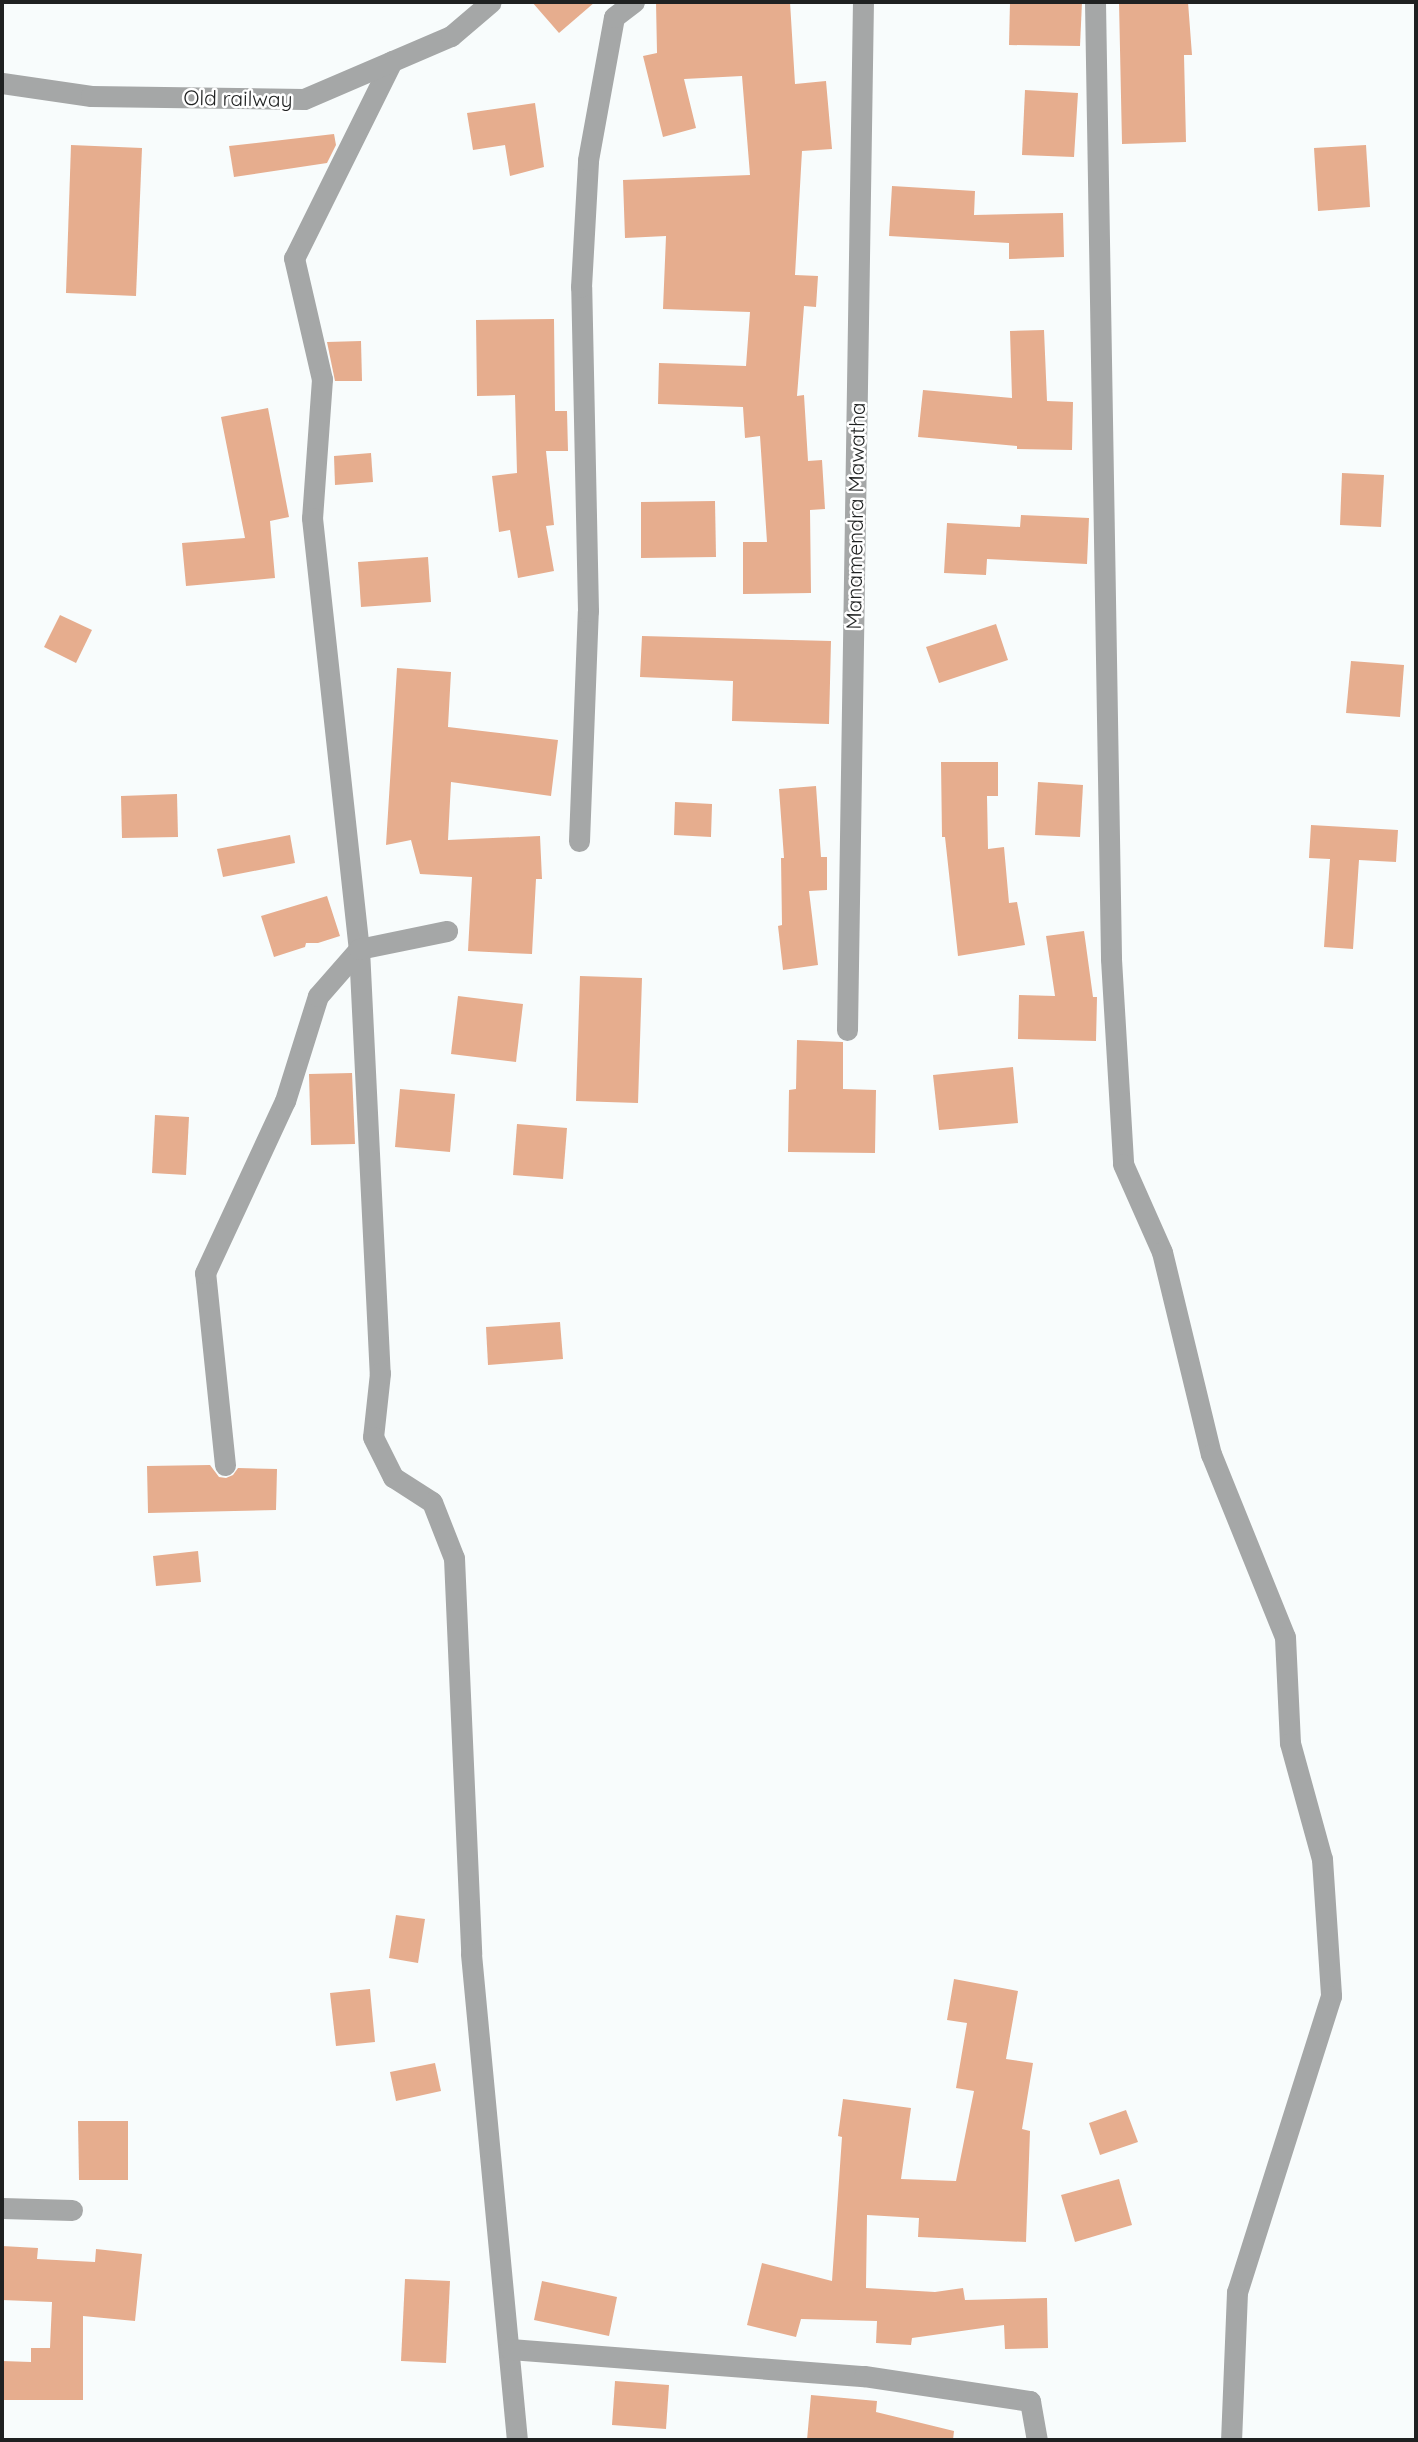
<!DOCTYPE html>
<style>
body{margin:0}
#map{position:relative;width:1418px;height:2442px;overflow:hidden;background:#f8fcfc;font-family:Quicksand,sans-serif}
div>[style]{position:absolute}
.building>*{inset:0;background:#e6ad8e}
.minor>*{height:21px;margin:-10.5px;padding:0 10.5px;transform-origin:10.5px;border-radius:10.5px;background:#a5a7a7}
span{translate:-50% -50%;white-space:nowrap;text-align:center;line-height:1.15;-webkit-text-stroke:5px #fff;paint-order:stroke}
.street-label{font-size:21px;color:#1f2121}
.frame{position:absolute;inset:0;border:4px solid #1f2121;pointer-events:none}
</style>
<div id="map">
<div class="building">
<div style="clip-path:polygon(532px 2px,595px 2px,559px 33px)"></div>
<div style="clip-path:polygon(656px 2px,790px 2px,795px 84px,826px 81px,832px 149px,802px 151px,795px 275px,818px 276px,816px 307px,804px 306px,797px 396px,804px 395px,808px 461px,822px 460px,825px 509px,810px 510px,811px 593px,743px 594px,743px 542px,767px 542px,760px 436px,745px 438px,743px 407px,658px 404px,659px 363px,746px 366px,750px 312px,663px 309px,666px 236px,625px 238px,623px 180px,750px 175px,742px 76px,684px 79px,696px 128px,663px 137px,643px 56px,657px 53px)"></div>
<div style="clip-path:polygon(1010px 2px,1082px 2px,1080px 46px,1009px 45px)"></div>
<div style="clip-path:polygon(1119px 2px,1188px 2px,1192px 55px,1184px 55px,1186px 142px,1122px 144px)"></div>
<div style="clip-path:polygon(1025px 90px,1078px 93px,1074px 157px,1022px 155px)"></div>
<div style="clip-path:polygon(535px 103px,544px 167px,510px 176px,505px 145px,473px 150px,467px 113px)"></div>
<div style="clip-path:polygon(334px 134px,336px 145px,327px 163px,234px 177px,229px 146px)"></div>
<div style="clip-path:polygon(71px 145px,142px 148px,136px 296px,66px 293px)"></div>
<div style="clip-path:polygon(1366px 145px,1370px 207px,1318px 211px,1314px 148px)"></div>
<div style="clip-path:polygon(892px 186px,975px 191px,974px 215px,1063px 213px,1064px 257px,1009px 259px,1009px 243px,889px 236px)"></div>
<div style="clip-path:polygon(554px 319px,555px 411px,567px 411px,568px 451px,546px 451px,554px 525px,546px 526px,554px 571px,518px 578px,510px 530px,499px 532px,492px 476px,517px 473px,515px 395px,477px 396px,476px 320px)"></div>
<div style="clip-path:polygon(1044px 330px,1047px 401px,1073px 402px,1072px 450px,1017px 449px,1017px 446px,918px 437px,923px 390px,1012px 398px,1010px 331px)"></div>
<div style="clip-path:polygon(361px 341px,362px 381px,335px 381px,327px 342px)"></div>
<div style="clip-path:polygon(268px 408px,289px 517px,270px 521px,275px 578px,186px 586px,182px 543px,245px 538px,221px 417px)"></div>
<div style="clip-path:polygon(371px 453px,373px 482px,335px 485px,334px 456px)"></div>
<div style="clip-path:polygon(1342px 473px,1384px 475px,1381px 527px,1340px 525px)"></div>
<div style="clip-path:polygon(715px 501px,716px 557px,641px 558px,641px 502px)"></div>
<div style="clip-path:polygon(1021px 515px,1089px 518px,1087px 564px,987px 559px,986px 575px,944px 573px,947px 523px,1020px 527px)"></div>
<div style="clip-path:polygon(428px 557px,431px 602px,361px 607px,358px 562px)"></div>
<div style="clip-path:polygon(60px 615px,92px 630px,76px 663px,44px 647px)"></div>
<div style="clip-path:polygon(996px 624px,1008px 660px,939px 683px,926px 647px)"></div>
<div style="clip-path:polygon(642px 636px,831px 641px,829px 724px,732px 721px,733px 681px,640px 677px)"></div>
<div style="clip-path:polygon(1351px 661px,1404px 665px,1400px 717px,1346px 713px)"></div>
<div style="clip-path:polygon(397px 668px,451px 672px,448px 727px,558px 740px,551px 796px,451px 782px,448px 840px,540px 836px,542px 879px,536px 879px,532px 954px,468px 951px,472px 877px,420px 874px,411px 840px,386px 845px)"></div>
<div style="clip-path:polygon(941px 762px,998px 762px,998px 796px,987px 796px,988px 849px,1004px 847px,1009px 903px,1017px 902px,1025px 945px,958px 956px,945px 837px,942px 837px)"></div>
<div style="clip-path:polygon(1038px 782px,1083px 785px,1080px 837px,1035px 835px)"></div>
<div style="clip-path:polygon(816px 786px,821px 857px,827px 857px,827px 890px,809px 891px,818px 965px,783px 970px,778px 926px,782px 925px,781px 858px,784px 858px,779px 789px)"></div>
<div style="clip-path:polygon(177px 794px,178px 837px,122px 838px,121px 796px)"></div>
<div style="clip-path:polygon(675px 802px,712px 804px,711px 837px,674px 835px)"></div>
<div style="clip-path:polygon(1311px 825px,1398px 830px,1396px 862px,1359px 860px,1353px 949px,1324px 947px,1330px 859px,1309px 858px)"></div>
<div style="clip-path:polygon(290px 835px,295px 863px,223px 877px,217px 849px)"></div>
<div style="clip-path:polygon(327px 896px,340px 936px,318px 943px,306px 943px,305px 947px,274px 957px,261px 916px)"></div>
<div style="clip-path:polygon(1084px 931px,1093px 997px,1097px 997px,1096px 1041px,1018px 1039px,1019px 995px,1055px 996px,1046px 936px)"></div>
<div style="clip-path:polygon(580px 976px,642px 978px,638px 1103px,576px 1101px)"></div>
<div style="clip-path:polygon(458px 996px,523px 1004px,516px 1062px,451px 1054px)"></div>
<div style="clip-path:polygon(797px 1040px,843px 1042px,843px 1089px,876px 1090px,875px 1153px,788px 1152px,789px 1090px,796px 1089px)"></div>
<div style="clip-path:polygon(1013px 1067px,1018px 1123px,939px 1130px,933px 1075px)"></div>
<div style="clip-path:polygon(352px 1073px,355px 1144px,311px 1145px,309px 1074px)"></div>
<div style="clip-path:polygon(400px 1089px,455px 1094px,450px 1152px,395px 1147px)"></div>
<div style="clip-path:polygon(155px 1115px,189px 1117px,186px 1175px,152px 1173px)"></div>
<div style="clip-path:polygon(517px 1124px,567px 1128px,563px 1179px,513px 1175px)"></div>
<div style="clip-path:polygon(560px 1322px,563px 1359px,488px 1365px,486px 1327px)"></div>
<div style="clip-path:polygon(210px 1465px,219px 1477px,226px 1478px,233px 1475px,238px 1468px,277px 1469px,276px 1510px,148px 1513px,147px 1466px)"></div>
<div style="clip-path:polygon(198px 1551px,201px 1582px,156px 1586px,153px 1556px)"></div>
<div style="clip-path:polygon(396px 1915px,425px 1919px,418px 1963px,389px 1958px)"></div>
<div style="clip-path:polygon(954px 1979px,1018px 1991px,1006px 2059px,1033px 2063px,1022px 2129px,1030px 2131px,1026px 2242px,918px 2237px,919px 2218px,867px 2215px,866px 2288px,935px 2292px,963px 2288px,965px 2300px,1047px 2298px,1048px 2348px,1005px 2349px,1004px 2325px,912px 2338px,911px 2345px,876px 2343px,877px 2321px,801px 2319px,796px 2337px,747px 2325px,762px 2263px,832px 2281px,842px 2137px,838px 2136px,843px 2099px,911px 2108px,901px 2179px,956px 2181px,974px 2091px,956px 2088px,967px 2023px,947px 2020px)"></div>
<div style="clip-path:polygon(370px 1989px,375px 2042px,336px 2046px,330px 1993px)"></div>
<div style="clip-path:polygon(435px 2063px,441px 2091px,396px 2101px,390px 2072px)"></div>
<div style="clip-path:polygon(1126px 2110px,1138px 2142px,1100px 2155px,1089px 2123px)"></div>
<div style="clip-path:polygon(78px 2121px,128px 2121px,128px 2180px,79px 2180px)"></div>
<div style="clip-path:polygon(1119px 2179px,1132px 2225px,1075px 2242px,1061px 2195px)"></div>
<div style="clip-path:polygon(2px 2246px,38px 2248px,37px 2259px,95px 2262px,96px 2249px,142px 2254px,135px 2321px,83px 2316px,83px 2400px,2px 2400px,2px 2361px,31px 2362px,31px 2348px,50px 2348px,52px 2302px,2px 2300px)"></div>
<div style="clip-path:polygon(405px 2279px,450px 2281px,446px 2363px,401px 2361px)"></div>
<div style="clip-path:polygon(542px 2281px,617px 2297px,609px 2336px,534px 2320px)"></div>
<div style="clip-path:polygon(615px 2381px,669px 2385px,666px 2429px,612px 2425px)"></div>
<div style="clip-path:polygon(811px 2395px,877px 2401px,876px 2412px,954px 2431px,953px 2440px,807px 2440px)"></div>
</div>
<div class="minor">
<div style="left:1095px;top:2px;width:957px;rotate:89.04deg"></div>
<div style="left:1111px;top:959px;width:205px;rotate:86.6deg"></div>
<div style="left:1123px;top:1164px;width:96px;rotate:66.1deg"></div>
<div style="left:1162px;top:1252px;width:208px;rotate:76.4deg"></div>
<div style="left:1211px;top:1454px;width:197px;rotate:68deg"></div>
<div style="left:1285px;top:1637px;width:106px;rotate:87.3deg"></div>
<div style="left:1290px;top:1743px;width:120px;rotate:74.6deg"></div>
<div style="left:1322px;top:1859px;width:137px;rotate:86.2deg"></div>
<div style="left:1331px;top:1996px;width:311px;rotate:107.6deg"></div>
<div style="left:1237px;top:2292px;width:148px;rotate:92.3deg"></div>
<div style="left:392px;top:61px;width:220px;rotate:116.4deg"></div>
<div style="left:294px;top:258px;width:124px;rotate:77deg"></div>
<div style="left:322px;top:379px;width:139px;rotate:94.1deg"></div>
<div style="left:312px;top:518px;width:434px;rotate:83.8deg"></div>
<div style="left:359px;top:949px;width:425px;rotate:87.2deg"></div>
<div style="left:380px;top:1373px;width:64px;rotate:96.2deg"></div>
<div style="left:373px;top:1437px;width:45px;rotate:63.4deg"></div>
<div style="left:393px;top:1477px;width:46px;rotate:32.7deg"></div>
<div style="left:432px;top:1502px;width:60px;rotate:68.6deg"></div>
<div style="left:454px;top:1558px;width:396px;rotate:87.5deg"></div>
<div style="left:471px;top:1954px;width:488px;rotate:84.6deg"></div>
<div style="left:2px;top:83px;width:90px;rotate:8.3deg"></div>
<div style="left:91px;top:96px;width:213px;rotate:0.8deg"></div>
<div style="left:304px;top:99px;width:160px;rotate:-23.2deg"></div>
<div style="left:451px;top:36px;width:52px;rotate:-40.4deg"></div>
<div style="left:579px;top:841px;width:230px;rotate:-87.8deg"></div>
<div style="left:588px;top:611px;width:324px;rotate:-91.2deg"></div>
<div style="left:581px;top:287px;width:127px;rotate:-86.8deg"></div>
<div style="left:588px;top:160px;width:145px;rotate:-79.7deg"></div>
<div style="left:614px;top:17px;width:25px;rotate:-37deg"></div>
<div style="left:847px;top:1030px;width:1028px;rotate:-89.11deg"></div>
<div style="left:225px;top:1465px;width:193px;rotate:-95.9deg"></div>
<div style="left:205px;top:1273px;width:190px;rotate:-65.1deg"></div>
<div style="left:285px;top:1101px;width:110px;rotate:-72.6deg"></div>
<div style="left:318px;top:996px;width:62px;rotate:-48.9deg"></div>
<div style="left:359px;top:949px;width:90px;rotate:-11.6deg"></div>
<div style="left:2px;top:2208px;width:70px;rotate:1.6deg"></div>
<div style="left:510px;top:2349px;width:355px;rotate:4.4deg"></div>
<div style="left:864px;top:2376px;width:168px;rotate:8.6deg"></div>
<div style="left:1030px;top:2401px;width:40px;rotate:80deg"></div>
</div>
<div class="street-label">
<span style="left:238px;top:98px;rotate:1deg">Old railway</span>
<span style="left:855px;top:516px;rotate:-89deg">Manamendra Mawatha</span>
</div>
<div class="frame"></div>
</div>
